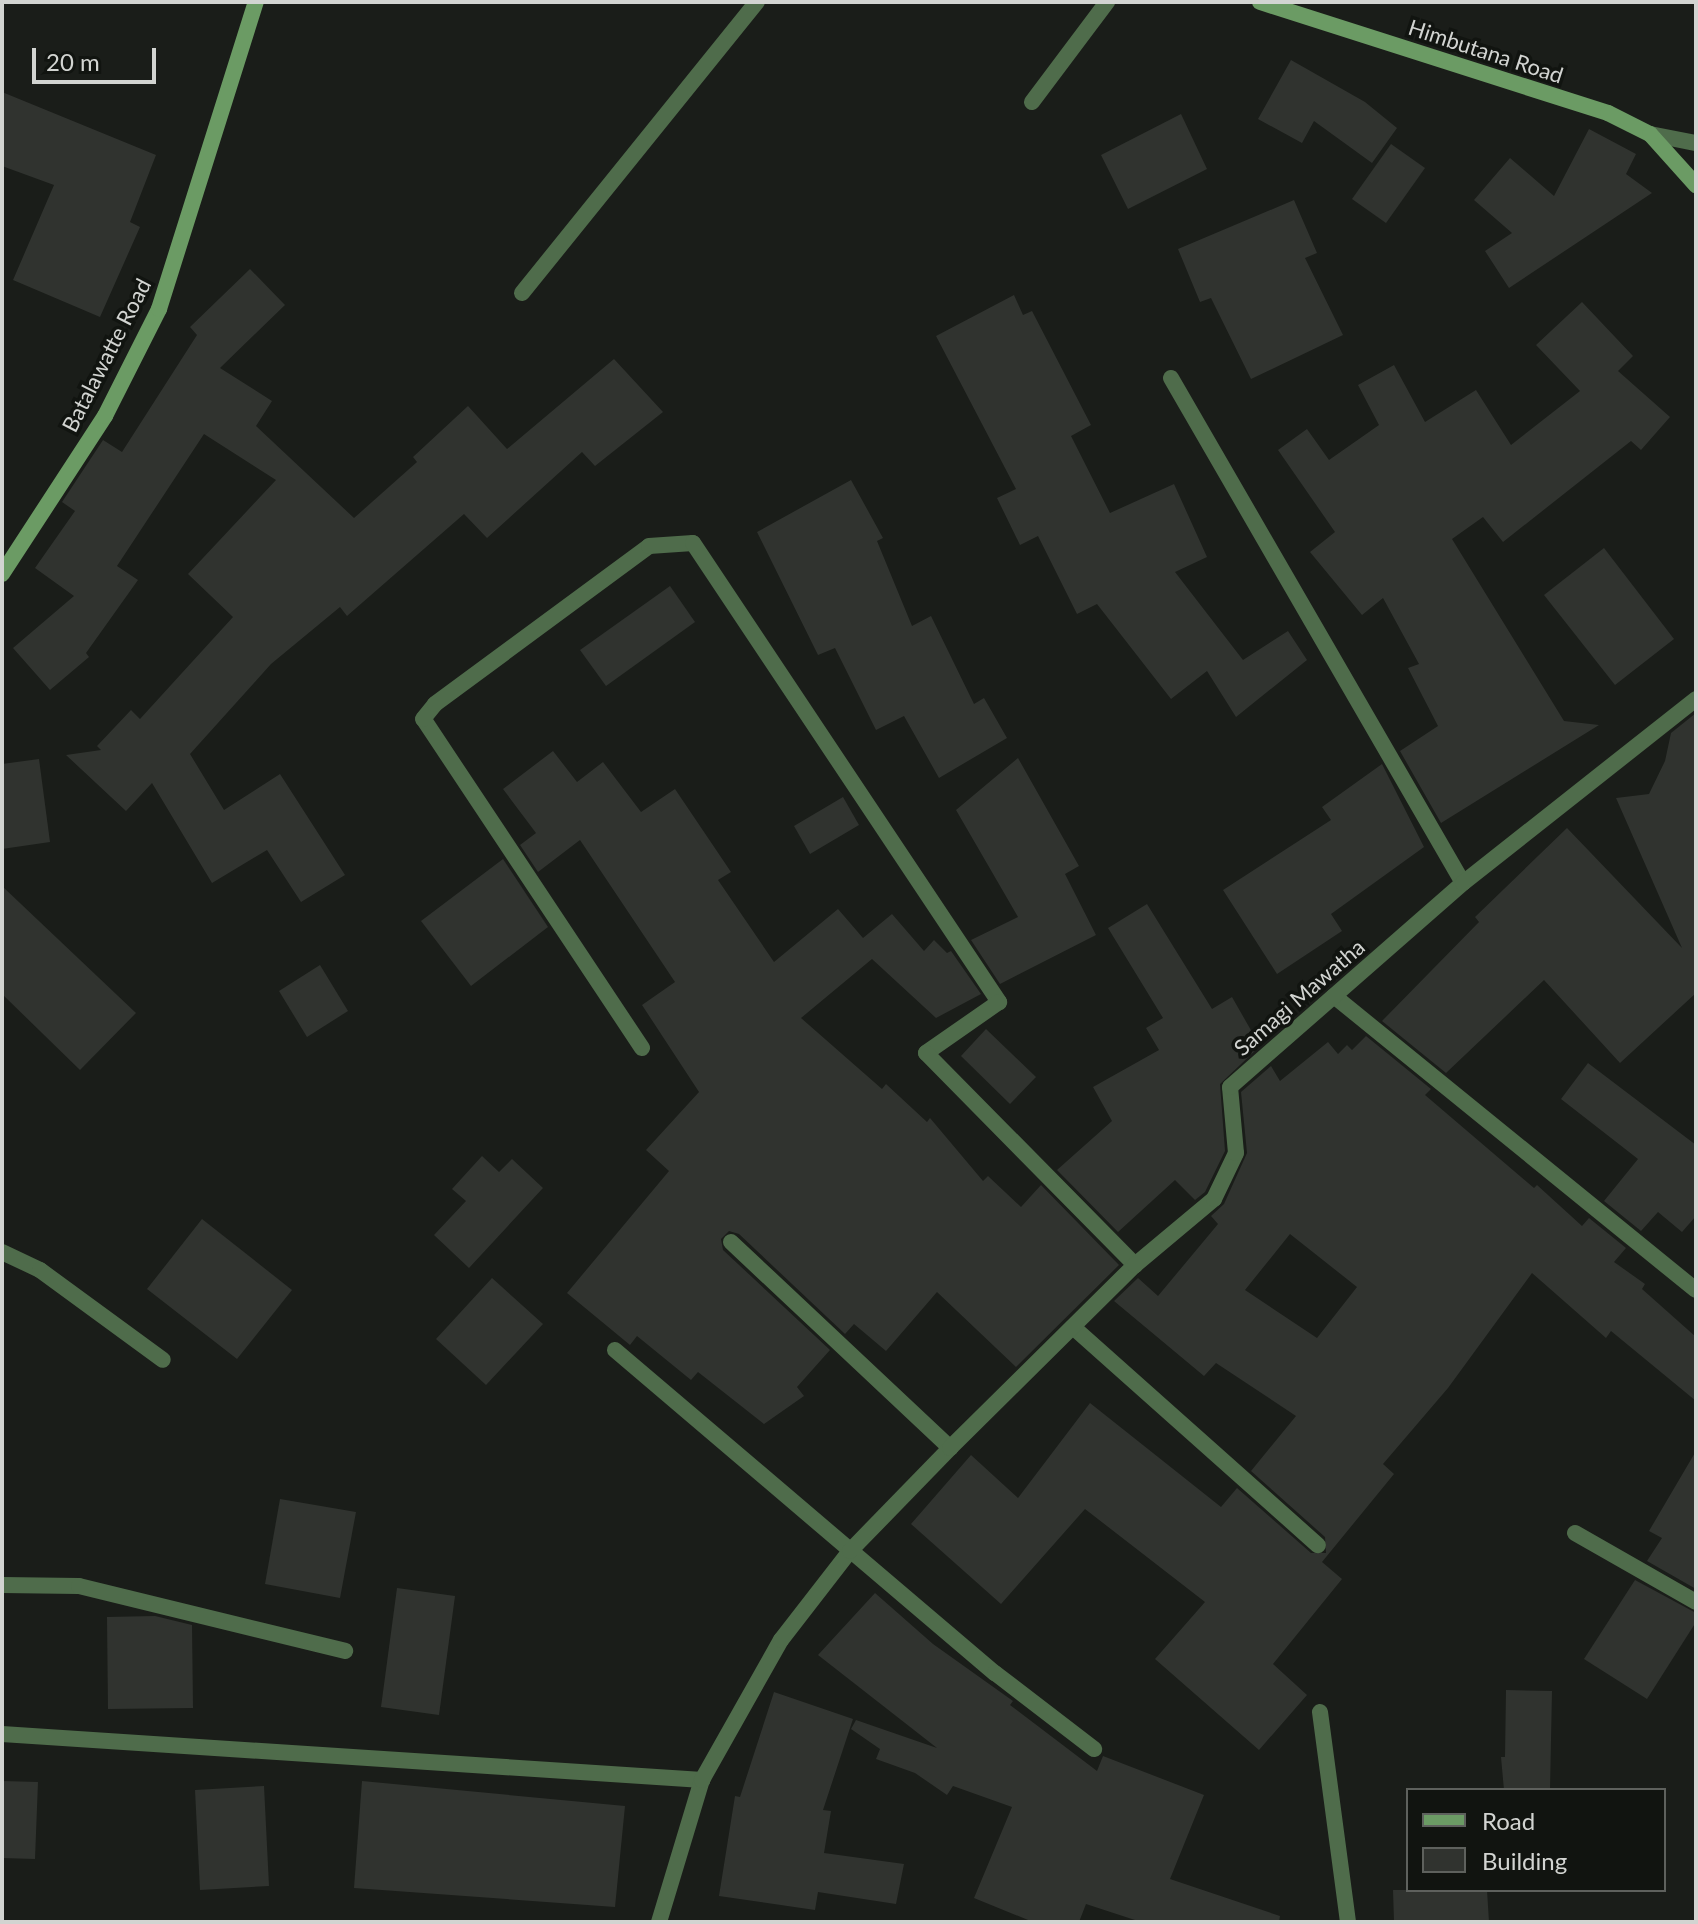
<!DOCTYPE html>
<style>
body{margin:0}
#map{position:relative;width:1698px;height:1924px;overflow:hidden;background:#1a1d19;font-family:Lato,sans-serif}
div>[style]{position:absolute}
.building>*{inset:0;background:#30332f}
.street>*{height:16px;margin:-8px;padding:0 8px;transform-origin:8px;border-radius:8px;background:#4f6c4b}
.secondary>*{height:16px;margin:-8px;padding:0 8px;transform-origin:8px;border-radius:8px;background:#6b9b64}
span{translate:-50% -50%;white-space:nowrap;text-align:center;line-height:1.15;-webkit-text-stroke:7px #111410;paint-order:stroke}
.street-label{font-size:22px;color:#d2d4d1}
.frame{position:absolute;inset:0;border:4px solid #d2d4d1;pointer-events:none}
.legend{position:absolute;left:1406px;top:1788px;width:260px;height:104px;box-sizing:border-box;background:#111410;border:2px solid #5e615d;margin:0;padding:10px 14px;list-style:none;font-size:24px;color:#d2d4d1}
.legend li{display:flex;align-items:center;gap:16px;height:40px}
.legend b{width:40px;border:2px solid #5e615d}
.scale{position:absolute;left:32px;top:48px;width:124px;height:36px;box-sizing:border-box;border:4px solid #d2d4d1;border-top:0;padding-left:10px;font-size:24px;line-height:28px;white-space:nowrap;color:#d2d4d1;-webkit-text-stroke:6px #111410;paint-order:stroke}
</style>
<div id="map">
<div class="building">
<div style="clip-path:polygon(1291px 60px,1365px 102px,1397px 128px,1372px 163px,1314px 121px,1302px 143px,1258px 119px)"></div>
<div style="clip-path:polygon(2px 92px,156px 155px,130px 222px,140px 227px,100px 317px,13px 280px,54px 185px,2px 166px)"></div>
<div style="clip-path:polygon(1181px 114px,1207px 169px,1128px 209px,1101px 155px)"></div>
<div style="clip-path:polygon(1589px 129px,1636px 154px,1626px 174px,1652px 193px,1509px 288px,1485px 251px,1512px 233px,1474px 200px,1510px 158px,1554px 196px)"></div>
<div style="clip-path:polygon(1391px 144px,1425px 168px,1386px 223px,1352px 199px)"></div>
<div style="clip-path:polygon(1294px 200px,1317px 253px,1305px 258px,1343px 335px,1251px 379px,1211px 298px,1200px 302px,1178px 249px)"></div>
<div style="clip-path:polygon(250px 269px,285px 305px,220px 368px,272px 401px,256px 426px,354px 518px,417px 462px,413px 457px,468px 406px,507px 449px,614px 359px,663px 412px,595px 466px,582px 452px,487px 538px,464px 514px,347px 616px,340px 607px,271px 664px,190px 754px,224px 810px,280px 774px,345px 875px,301px 902px,267px 850px,212px 883px,152px 783px,126px 811px,66px 755px,101px 750px,97px 746px,131px 710px,140px 719px,233px 617px,188px 574px,276px 480px,204px 434px,117px 566px,138px 580px,86px 653px,89px 657px,50px 690px,13px 648px,74px 596px,35px 568px,75px 511px,62px 502px,103px 440px,122px 452px,197px 335px,190px 327px)"></div>
<div style="clip-path:polygon(1014px 295px,1023px 315px,1032px 311px,1091px 425px,1071px 436px,1110px 513px,1174px 484px,1207px 557px,1175px 572px,1243px 660px,1288px 631px,1307px 660px,1236px 717px,1207px 671px,1171px 699px,1097px 604px,1077px 614px,1038px 536px,1020px 545px,997px 498px,1016px 489px,936px 336px)"></div>
<div style="clip-path:polygon(1582px 302px,1633px 356px,1618px 371px,1670px 417px,1641px 450px,1631px 441px,1503px 542px,1483px 517px,1452px 539px,1564px 721px,1599px 725px,1441px 823px,1400px 751px,1438px 726px,1408px 668px,1419px 664px,1383px 598px,1362px 615px,1310px 552px,1335px 532px,1278px 450px,1307px 429px,1329px 460px,1379px 425px,1358px 385px,1394px 365px,1425px 422px,1476px 390px,1511px 445px,1580px 391px,1536px 345px)"></div>
<div style="clip-path:polygon(851px 480px,883px 538px,877px 541px,912px 626px,931px 616px,974px 704px,984px 698px,1007px 738px,939px 778px,904px 716px,876px 730px,835px 648px,818px 655px,757px 532px)"></div>
<div style="clip-path:polygon(1604px 548px,1674px 639px,1615px 685px,1544px 595px)"></div>
<div style="clip-path:polygon(670px 586px,695px 622px,606px 686px,580px 650px)"></div>
<div style="clip-path:polygon(1696px 713px,1696px 993px,1620px 1063px,1544px 980px,1446px 1073px,1382px 1021px,1479px 922px,1475px 917px,1567px 828px,1682px 948px,1616px 798px,1649px 794px,1665px 761px,1671px 733px)"></div>
<div style="clip-path:polygon(553px 751px,577px 782px,603px 762px,641px 812px,675px 789px,731px 872px,718px 880px,774px 962px,838px 909px,863px 938px,892px 914px,924px 951px,934px 940px,947px 953px,951px 951px,981px 994px,936px 1018px,872px 959px,801px 1018px,882px 1089px,886px 1084px,927px 1122px,930px 1118px,983px 1181px,988px 1176px,1021px 1207px,1041px 1185px,1119px 1265px,1016px 1367px,937px 1292px,886px 1351px,854px 1324px,845px 1334px,739px 1234px,729px 1231px,721px 1239px,723px 1250px,830px 1350px,797px 1387px,804px 1396px,764px 1424px,698px 1372px,691px 1380px,637px 1336px,630px 1345px,567px 1293px,669px 1171px,646px 1150px,699px 1092px,642px 1005px,675px 982px,580px 840px,538px 872px,520px 845px,536px 833px,503px 789px)"></div>
<div style="clip-path:polygon(1018px 758px,1079px 866px,1065px 874px,1096px 935px,1000px 984px,971px 940px,1018px 917px,956px 810px)"></div>
<div style="clip-path:polygon(39px 759px,50px 842px,2px 849px,2px 764px)"></div>
<div style="clip-path:polygon(1382px 764px,1424px 847px,1331px 914px,1342px 931px,1277px 974px,1223px 890px,1331px 820px,1322px 807px)"></div>
<div style="clip-path:polygon(843px 797px,859px 825px,810px 854px,794px 826px)"></div>
<div style="clip-path:polygon(503px 859px,548px 927px,471px 986px,421px 921px)"></div>
<div style="clip-path:polygon(2px 886px,136px 1013px,80px 1070px,2px 994px)"></div>
<div style="clip-path:polygon(1147px 904px,1212px 1009px,1232px 997px,1260px 1046px,1220px 1084px,1225px 1151px,1205px 1192px,1195px 1200px,1175px 1180px,1118px 1232px,1057px 1170px,1112px 1121px,1093px 1087px,1159px 1050px,1146px 1028px,1163px 1018px,1108px 928px)"></div>
<div style="clip-path:polygon(320px 965px,348px 1011px,307px 1037px,279px 991px)"></div>
<div style="clip-path:polygon(986px 1029px,1036px 1077px,1010px 1104px,961px 1056px)"></div>
<div style="clip-path:polygon(evenodd,1366px 1036px,1431px 1089px,1425px 1095px,1534px 1188px,1537px 1185px,1582px 1226px,1589px 1218px,1626px 1248px,1614px 1262px,1645px 1284px,1642px 1289px,1696px 1337px,1696px 1401px,1611px 1331px,1606px 1338px,1532px 1273px,1448px 1388px,1383px 1464px,1394px 1474px,1322px 1562px,1342px 1579px,1273px 1664px,1307px 1695px,1259px 1750px,1155px 1659px,1205px 1602px,1085px 1509px,1001px 1604px,911px 1524px,971px 1455px,1018px 1498px,1090px 1403px,1221px 1507px,1237px 1488px,1311px 1553px,1326px 1553px,1325px 1537px,1251px 1471px,1296px 1416px,1216px 1363px,1204px 1376px,1114px 1301px,1138px 1278px,1158px 1296px,1218px 1224px,1211px 1216px,1224px 1204px,1247px 1153px,1241px 1092px,1271px 1066px,1280px 1081px,1328px 1042px,1338px 1054px,1347px 1045px,1352px 1050px,1366px 1036px,1290px 1234px,1357px 1287px,1317px 1338px,1245px 1290px,1290px 1234px)"></div>
<div style="clip-path:polygon(1588px 1063px,1696px 1145px,1696px 1216px,1682px 1232px,1658px 1212px,1641px 1231px,1604px 1201px,1638px 1159px,1561px 1099px)"></div>
<div style="clip-path:polygon(482px 1156px,499px 1172px,512px 1159px,543px 1188px,469px 1268px,434px 1235px,466px 1201px,452px 1189px)"></div>
<div style="clip-path:polygon(202px 1219px,292px 1290px,237px 1359px,147px 1289px)"></div>
<div style="clip-path:polygon(492px 1278px,543px 1324px,486px 1385px,436px 1339px)"></div>
<div style="clip-path:polygon(1696px 1451px,1696px 1589px,1647px 1561px,1662px 1538px,1649px 1531px)"></div>
<div style="clip-path:polygon(280px 1499px,356px 1512px,340px 1598px,265px 1584px)"></div>
<div style="clip-path:polygon(1635px 1580px,1696px 1613px,1696px 1622px,1647px 1699px,1584px 1659px)"></div>
<div style="clip-path:polygon(397px 1588px,455px 1596px,439px 1715px,381px 1707px)"></div>
<div style="clip-path:polygon(875px 1593px,933px 1644px,1013px 1701px,1010px 1705px,1097px 1771px,1103px 1756px,1204px 1795px,1170px 1879px,1280px 1916px,1279px 1922px,1141px 1922px,1086px 1904px,1079px 1922px,1033px 1922px,974px 1898px,1012px 1807px,953px 1786px,947px 1795px,915px 1773px,876px 1759px,880px 1749px,851px 1729px,856px 1720px,937px 1748px,818px 1655px)"></div>
<div style="clip-path:polygon(155px 1616px,192px 1625px,193px 1708px,108px 1709px,107px 1617px)"></div>
<div style="clip-path:polygon(1506px 1690px,1552px 1691px,1550px 1790px,1504px 1790px,1501px 1757px,1505px 1757px)"></div>
<div style="clip-path:polygon(774px 1692px,853px 1719px,823px 1810px,831px 1811px,824px 1853px,904px 1864px,896px 1904px,818px 1892px,815px 1910px,719px 1896px,735px 1796px,740px 1797px)"></div>
<div style="clip-path:polygon(2px 1781px,38px 1782px,35px 1859px,2px 1858px)"></div>
<div style="clip-path:polygon(362px 1781px,625px 1806px,615px 1907px,354px 1888px)"></div>
<div style="clip-path:polygon(264px 1786px,269px 1886px,200px 1890px,195px 1790px)"></div>
<div style="clip-path:polygon(1393px 1890px,1487px 1890px,1489px 1922px,1394px 1922px)"></div>
</div>
<div class="street">
<div style="left:1032px;top:102px;width:125px;rotate:-53.1deg"></div>
<div style="left:1650px;top:134px;width:47px;rotate:11.1deg"></div>
<div style="left:522px;top:293px;width:374px;rotate:-51.1deg"></div>
<div style="left:1171px;top:378px;width:583px;rotate:59.96deg"></div>
<div style="left:1334px;top:996px;width:466px;rotate:39.1deg"></div>
<div style="left:642px;top:1048px;width:395px;rotate:-123.6deg"></div>
<div style="left:423px;top:719px;width:19px;rotate:-51deg"></div>
<div style="left:435px;top:704px;width:266px;rotate:-36.4deg"></div>
<div style="left:649px;top:546px;width:44px;rotate:-3.9deg"></div>
<div style="left:693px;top:543px;width:552px;rotate:56.31deg"></div>
<div style="left:999px;top:1002px;width:89px;rotate:145.1deg"></div>
<div style="left:926px;top:1053px;width:298px;rotate:45.4deg"></div>
<div style="left:731px;top:1242px;width:301px;rotate:43.2deg"></div>
<div style="left:2px;top:1252px;width:42px;rotate:25.3deg"></div>
<div style="left:40px;top:1270px;width:152px;rotate:36.2deg"></div>
<div style="left:1073px;top:1327px;width:328px;rotate:41.7deg"></div>
<div style="left:615px;top:1350px;width:499px;rotate:40.4deg"></div>
<div style="left:995px;top:1673px;width:125px;rotate:37.5deg"></div>
<div style="left:1575px;top:1533px;width:139px;rotate:29.7deg"></div>
<div style="left:2px;top:1585px;width:77px;rotate:0.7deg"></div>
<div style="left:79px;top:1586px;width:274px;rotate:13.7deg"></div>
<div style="left:1320px;top:1712px;width:212px;rotate:82.4deg"></div>
<div style="left:2px;top:1734px;width:702px;rotate:3.76deg"></div>
<div style="left:659px;top:1922px;width:148px;rotate:-73.2deg"></div>
<div style="left:702px;top:1780px;width:161px;rotate:-60.6deg"></div>
<div style="left:781px;top:1640px;width:113px;rotate:-52.2deg"></div>
<div style="left:850px;top:1551px;width:144px;rotate:-45.8deg"></div>
<div style="left:950px;top:1448px;width:260px;rotate:-44.7deg"></div>
<div style="left:1135px;top:1265px;width:103px;rotate:-39.9deg"></div>
<div style="left:1214px;top:1199px;width:51px;rotate:-64.4deg"></div>
<div style="left:1236px;top:1153px;width:66px;rotate:-95.2deg"></div>
<div style="left:1230px;top:1087px;width:310px;rotate:-41.2deg"></div>
<div style="left:1463px;top:883px;width:297px;rotate:-38.3deg"></div>
</div>
<div class="secondary">
<div style="left:1260px;top:2px;width:365px;rotate:17.7deg"></div>
<div style="left:1608px;top:113px;width:47px;rotate:26.6deg"></div>
<div style="left:1650px;top:134px;width:69px;rotate:48deg"></div>
<div style="left:2px;top:574px;width:189px;rotate:-56.9deg"></div>
<div style="left:105px;top:416px;width:120px;rotate:-63.2deg"></div>
<div style="left:159px;top:309px;width:322px;rotate:-72.5deg"></div>
</div>
<div class="street-label">
<span style="left:1486px;top:51px;rotate:18deg">Himbutana Road</span>
<span style="left:106px;top:355px;rotate:-63deg">Batalawatte Road</span>
<span style="left:1299px;top:997px;rotate:-41deg">Samagi Mawatha</span>
</div>
<div class="frame"></div>
<ul class="legend">
<li><b style="height:10px;background:#6b9b64"></b>Road</li>
<li><b style="height:22px;background:#30332f"></b>Building</li>
</ul>
<div class="scale">20 m</div>
</div>
